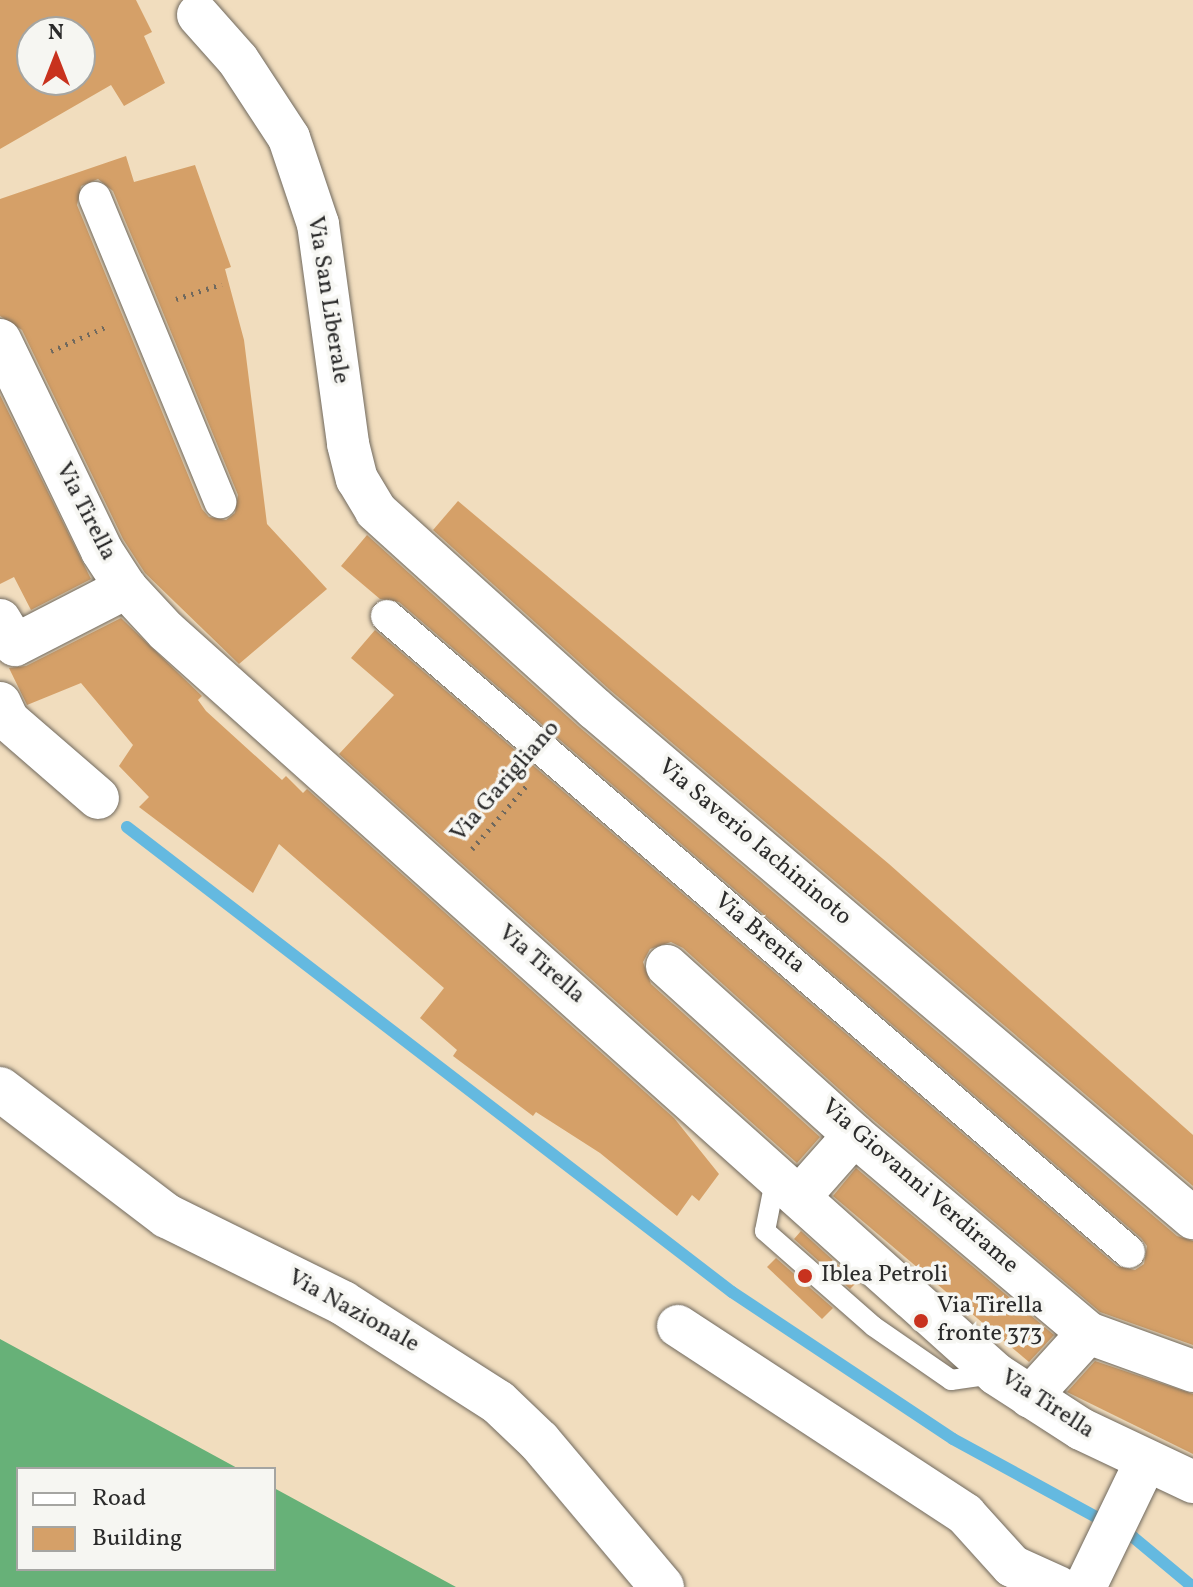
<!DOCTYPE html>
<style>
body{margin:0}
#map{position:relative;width:1193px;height:1587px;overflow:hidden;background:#f1ddbe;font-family:Vollkorn,serif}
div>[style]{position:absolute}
.forest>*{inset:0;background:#67b178}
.stream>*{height:12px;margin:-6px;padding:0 6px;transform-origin:6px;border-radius:6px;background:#64b9e0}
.building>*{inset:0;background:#d5a068}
.path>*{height:5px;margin-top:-2.5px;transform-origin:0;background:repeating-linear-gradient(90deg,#70695e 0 2px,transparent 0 8px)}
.roads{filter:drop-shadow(0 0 2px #70695e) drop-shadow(0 0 2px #70695e)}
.service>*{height:20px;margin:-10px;padding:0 10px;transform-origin:10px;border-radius:10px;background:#fff}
.pedestrian>*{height:32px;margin:-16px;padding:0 16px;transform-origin:16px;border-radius:16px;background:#fff}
.minor>*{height:42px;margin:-21px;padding:0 21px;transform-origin:21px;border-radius:21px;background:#fff}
.tertiary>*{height:44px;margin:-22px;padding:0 22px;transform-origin:22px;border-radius:22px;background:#fff}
.dots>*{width:22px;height:22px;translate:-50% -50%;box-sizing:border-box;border:4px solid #f6f6f2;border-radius:50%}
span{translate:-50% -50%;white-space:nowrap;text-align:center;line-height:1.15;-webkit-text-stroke:7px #f6f6f2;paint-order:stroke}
.street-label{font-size:24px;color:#2b2b2b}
.poi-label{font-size:24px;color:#2b2b2b}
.left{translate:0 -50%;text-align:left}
.legend{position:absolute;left:16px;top:1467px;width:260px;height:104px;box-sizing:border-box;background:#f6f6f2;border:2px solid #a5a5a2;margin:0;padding:10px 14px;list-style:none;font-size:24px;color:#2b2b2b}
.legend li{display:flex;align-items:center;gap:16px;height:40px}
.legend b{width:40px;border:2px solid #a5a5a2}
.north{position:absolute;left:16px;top:16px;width:80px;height:80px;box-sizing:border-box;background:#f6f6f2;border:2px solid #a5a5a2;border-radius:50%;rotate:0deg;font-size:22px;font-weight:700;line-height:32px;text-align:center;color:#2b2b2b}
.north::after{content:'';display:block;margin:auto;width:28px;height:36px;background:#c8321e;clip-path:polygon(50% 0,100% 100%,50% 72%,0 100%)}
</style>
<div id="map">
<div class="forest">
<div style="clip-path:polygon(0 1339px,239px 1469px,18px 1469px,18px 1569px,274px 1569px,274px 1488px,456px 1587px,0 1587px)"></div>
</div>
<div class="stream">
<div style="left:127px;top:827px;width:763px;rotate:37.55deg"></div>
<div style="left:732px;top:1292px;width:265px;rotate:33.6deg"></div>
<div style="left:953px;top:1439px;width:205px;rotate:28.6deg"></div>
<div style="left:1133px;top:1537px;width:78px;rotate:39.8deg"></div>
</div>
<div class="building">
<div style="clip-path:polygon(evenodd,0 0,136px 0,152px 32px,144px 36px,165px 83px,124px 106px,111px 85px,0 149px,0 0,32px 32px,80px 32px,80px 80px,32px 80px,32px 32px)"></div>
<div style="clip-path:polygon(evenodd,126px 156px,134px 182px,195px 165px,231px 267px,225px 269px,244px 340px,267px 524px,327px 589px,239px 664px,145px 573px,123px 539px,22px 330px,0 316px,0 199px,126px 156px,98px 179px,113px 191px,238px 495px,235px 513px,226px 520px,209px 517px,202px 509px,77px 205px,81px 186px,98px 179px)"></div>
<div style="clip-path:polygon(0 395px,91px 579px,31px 610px,14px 577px,0 584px)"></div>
<div style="clip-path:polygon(458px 501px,889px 864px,1193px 1135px,1193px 1186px,610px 690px,433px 530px)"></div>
<div style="clip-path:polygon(367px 535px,578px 726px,1177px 1236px,1193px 1241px,1193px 1345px,1100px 1312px,870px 1117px,683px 948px,671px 942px,650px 949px,643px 962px,651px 984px,820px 1137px,797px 1163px,339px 754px,394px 695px,351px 658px,375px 630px,1117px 1266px,1135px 1270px,1144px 1264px,1147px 1246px,1141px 1238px,399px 602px,380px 599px,341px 566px)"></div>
<div style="clip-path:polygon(121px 618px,202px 696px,198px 700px,206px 711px,282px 780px,286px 776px,303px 793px,307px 789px,674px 1118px,719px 1174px,699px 1201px,692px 1195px,677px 1216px,600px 1153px,536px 1112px,533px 1116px,453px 1056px,457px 1050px,420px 1018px,444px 988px,279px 844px,253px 893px,139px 807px,149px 797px,119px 766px,133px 745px,81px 683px,27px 705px,9px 668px,26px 666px)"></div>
<div style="clip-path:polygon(856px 1168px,1054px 1335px,1029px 1362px,833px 1196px)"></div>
<div style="clip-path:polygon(801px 1231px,857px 1282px,850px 1289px,794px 1239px)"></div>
<div style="clip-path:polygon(776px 1258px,833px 1308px,822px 1319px,767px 1267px)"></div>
<div style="clip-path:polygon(1095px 1361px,1193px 1394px,1193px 1454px,1067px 1392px)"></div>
</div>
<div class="path">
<div style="left:176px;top:299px;width:48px;rotate:-18.1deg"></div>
<div style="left:51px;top:351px;width:62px;rotate:-23.7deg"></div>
<div style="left:472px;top:849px;width:86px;rotate:-49.3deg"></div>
</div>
<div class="roads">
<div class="service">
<div style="left:776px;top:1176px;width:56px;rotate:101.3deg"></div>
<div style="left:765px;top:1231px;width:144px;rotate:41.3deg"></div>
<div style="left:873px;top:1326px;width:95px;rotate:34.7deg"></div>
<div style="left:951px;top:1380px;width:42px;rotate:-8.1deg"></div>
</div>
<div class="pedestrian">
<div style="left:95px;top:198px;width:329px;rotate:67.6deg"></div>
<div style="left:387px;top:616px;width:977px;rotate:40.6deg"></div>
</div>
<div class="minor">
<div style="left:198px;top:15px;width:60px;rotate:48.4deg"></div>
<div style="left:238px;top:60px;width:93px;rotate:56.8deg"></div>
<div style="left:289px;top:138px;width:91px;rotate:71.4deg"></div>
<div style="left:318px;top:224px;width:222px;rotate:82.2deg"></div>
<div style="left:348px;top:444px;width:36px;rotate:76deg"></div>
<div style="left:357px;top:479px;width:37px;rotate:59deg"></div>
<div style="left:376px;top:511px;width:294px;rotate:42.1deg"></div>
<div style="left:594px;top:708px;width:787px;rotate:40.41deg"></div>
<div style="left:0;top:340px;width:234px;rotate:64.2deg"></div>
<div style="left:102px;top:551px;width:44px;rotate:57deg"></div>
<div style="left:126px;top:588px;width:59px;rotate:47.1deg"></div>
<div style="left:166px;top:631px;width:1114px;rotate:41.83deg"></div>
<div style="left:996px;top:1374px;width:101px;rotate:32.9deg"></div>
<div style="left:1081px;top:1429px;width:124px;rotate:25.3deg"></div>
<div style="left:0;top:620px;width:29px;rotate:59deg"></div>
<div style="left:15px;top:645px;width:125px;rotate:-27.2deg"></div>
<div style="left:0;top:703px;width:19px;rotate:65deg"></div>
<div style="left:8px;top:720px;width:119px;rotate:40.9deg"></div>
<div style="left:667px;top:966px;width:252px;rotate:42.1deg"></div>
<div style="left:854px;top:1135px;width:307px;rotate:40.2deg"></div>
<div style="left:1088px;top:1333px;width:112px;rotate:19.9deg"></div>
<div style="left:801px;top:1195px;width:80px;rotate:-48.5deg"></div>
<div style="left:678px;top:1326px;width:343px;rotate:33.2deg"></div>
<div style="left:965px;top:1514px;width:70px;rotate:47.9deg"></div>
<div style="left:1012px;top:1566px;width:51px;rotate:24.5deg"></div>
<div style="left:1030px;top:1397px;width:86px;rotate:-47.8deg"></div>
<div style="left:1085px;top:1587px;width:138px;rotate:-64.2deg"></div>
</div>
<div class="tertiary">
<div style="left:0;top:1089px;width:210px;rotate:37.3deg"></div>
<div style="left:167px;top:1216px;width:196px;rotate:26.3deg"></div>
<div style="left:343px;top:1303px;width:184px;rotate:32.6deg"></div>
<div style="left:498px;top:1402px;width:57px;rotate:43.6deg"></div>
<div style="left:539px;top:1441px;width:191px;rotate:49.9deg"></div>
</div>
</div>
<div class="dots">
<div style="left:805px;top:1276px;background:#c8321e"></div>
<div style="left:921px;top:1321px;background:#c8321e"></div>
</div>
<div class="street-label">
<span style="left:327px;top:300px;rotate:81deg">Via San Liberale</span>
<span style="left:85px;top:512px;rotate:63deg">Via Tirella</span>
<span style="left:506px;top:782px;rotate:-49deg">Via Garigliano</span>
<span style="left:754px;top:843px;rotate:40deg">Via Saverio Iachininoto</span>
<span style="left:759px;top:934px;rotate:40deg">Via Brenta</span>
<span style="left:541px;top:965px;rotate:41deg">Via Tirella</span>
<span style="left:919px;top:1187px;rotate:41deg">Via Giovanni Verdirame</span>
<span style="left:353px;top:1312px;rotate:29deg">Via Nazionale</span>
<span style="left:1047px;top:1405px;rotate:33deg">Via Tirella</span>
</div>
<div class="poi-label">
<span class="left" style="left:821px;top:1276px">Iblea Petroli</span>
<span class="left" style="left:937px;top:1321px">Via Tirella<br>fronte 373</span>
</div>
<ul class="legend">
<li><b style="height:10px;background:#fff"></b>Road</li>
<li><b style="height:22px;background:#d5a068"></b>Building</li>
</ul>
<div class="north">N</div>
</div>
